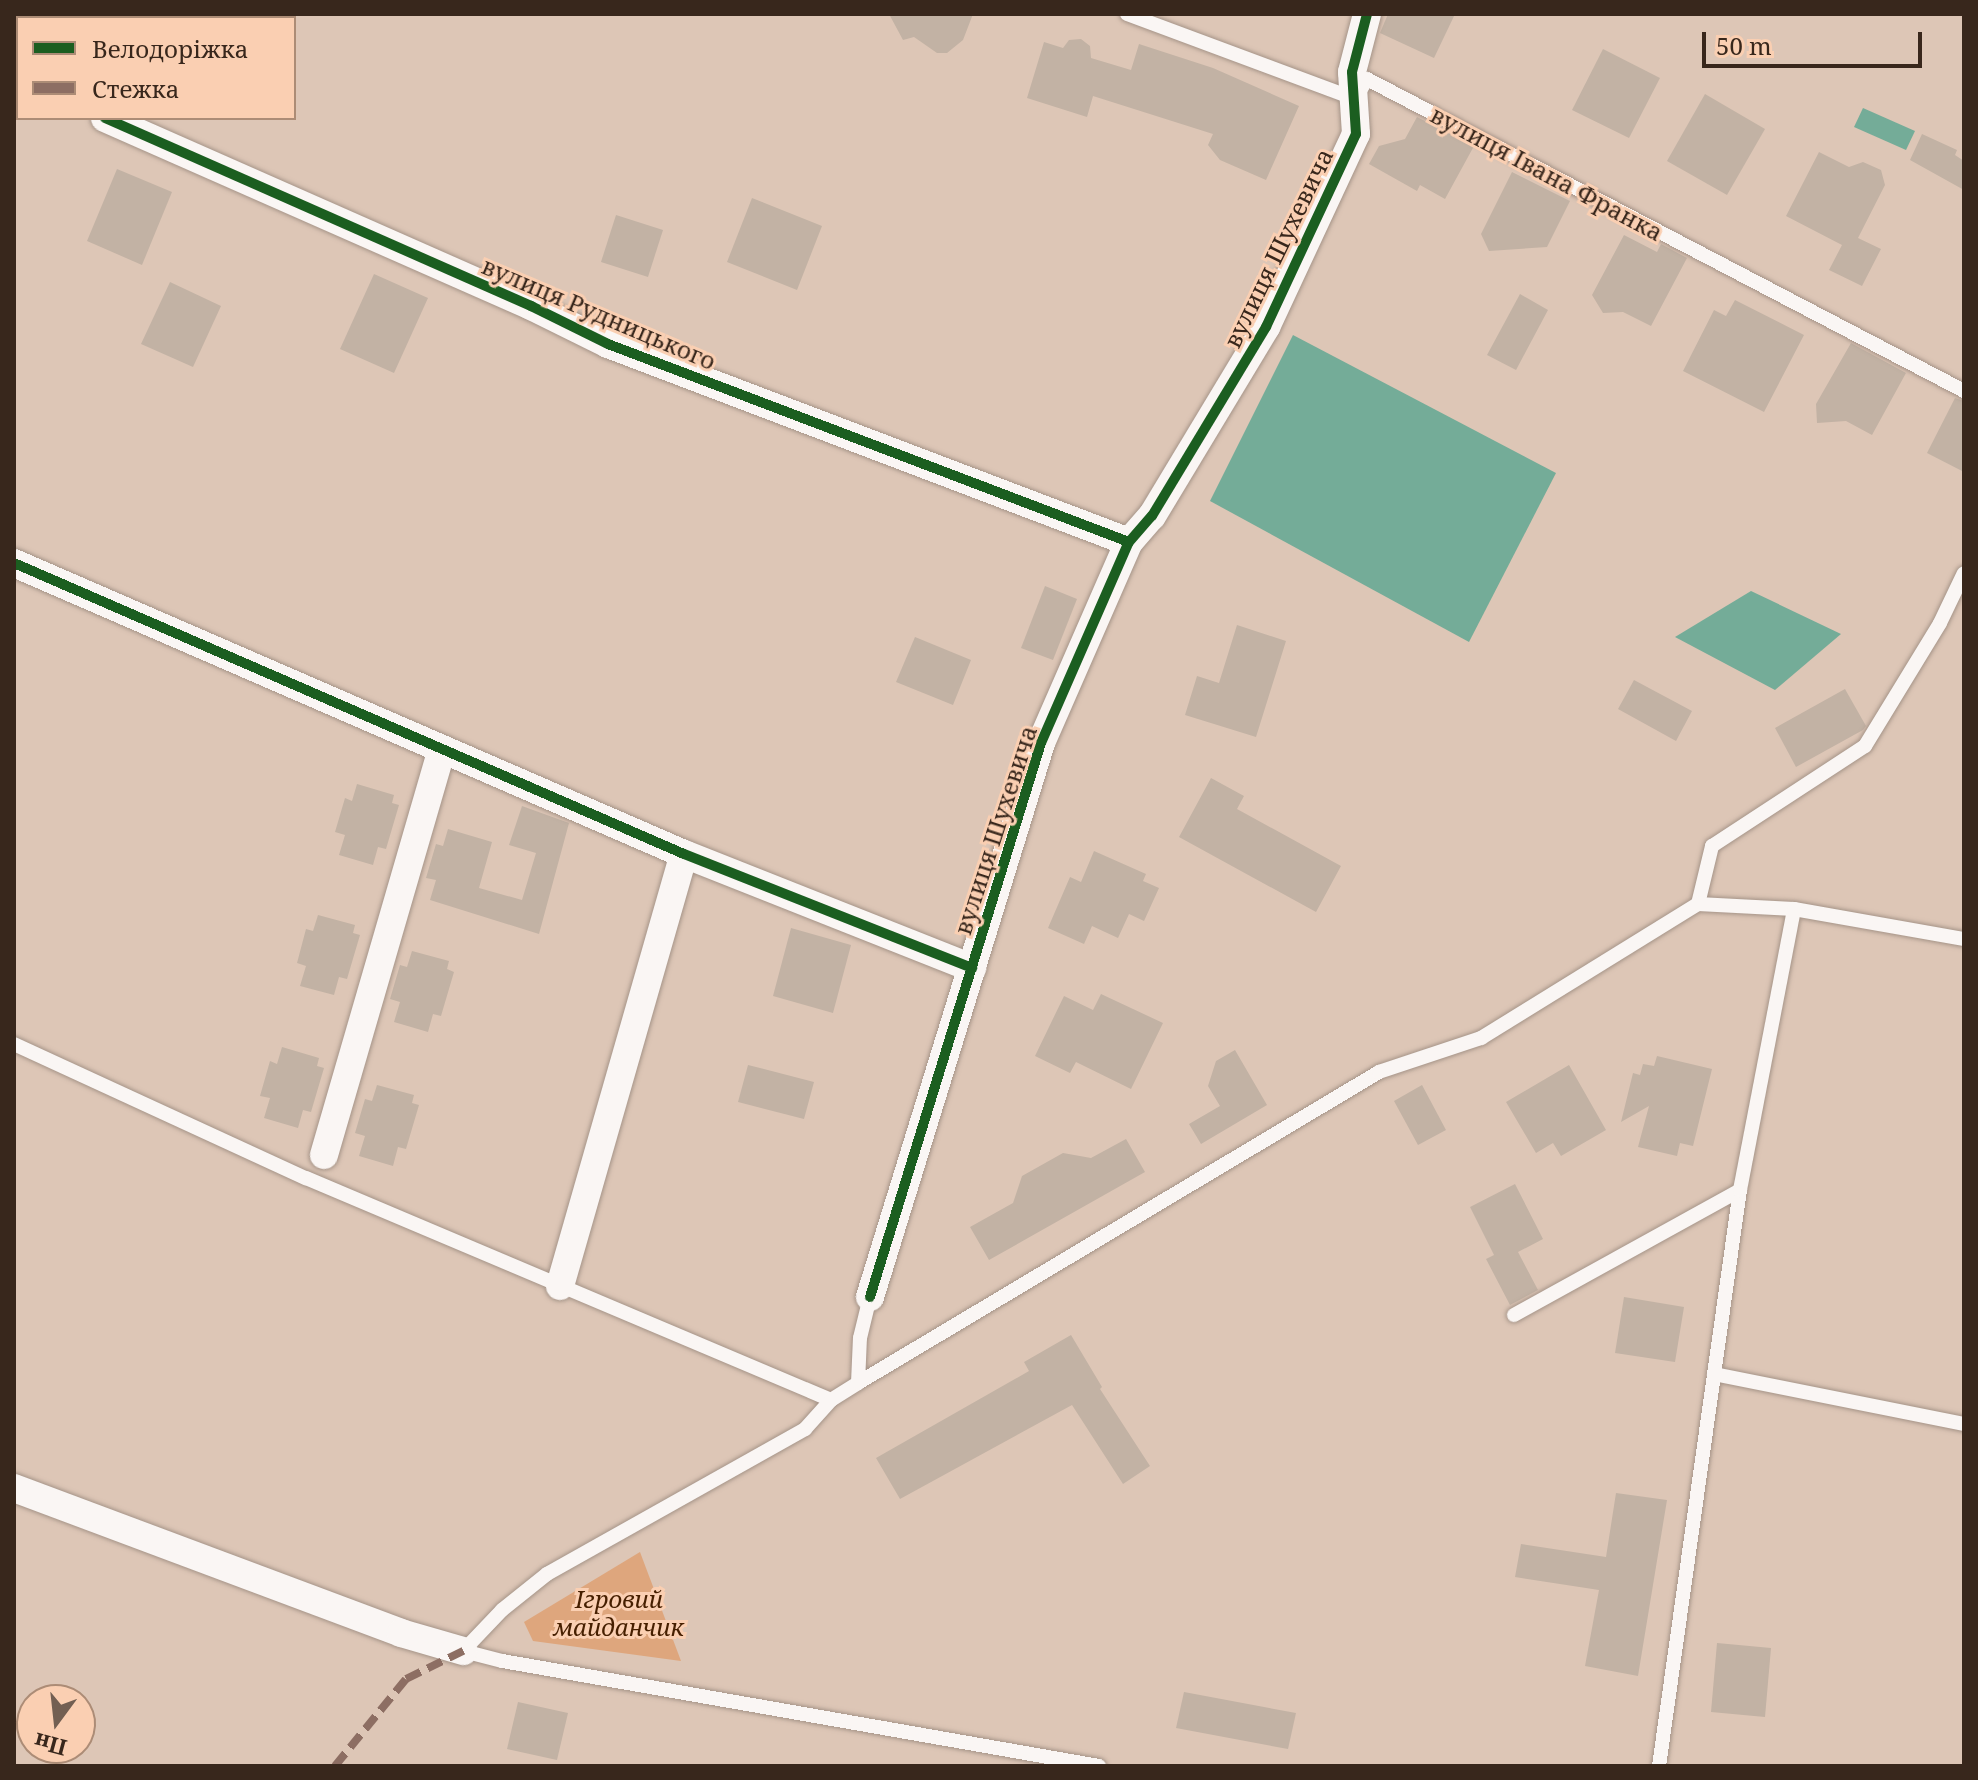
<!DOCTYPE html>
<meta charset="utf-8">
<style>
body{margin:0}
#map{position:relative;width:1978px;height:1780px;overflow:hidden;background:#ddc6b6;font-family:"Noto Serif",serif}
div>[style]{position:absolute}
.green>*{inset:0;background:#dea67d}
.water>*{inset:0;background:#74ac98}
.building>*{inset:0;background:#c2b2a4}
.roads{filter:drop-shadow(0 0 2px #a59488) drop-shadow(0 0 2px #a59488)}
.service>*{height:14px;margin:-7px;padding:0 7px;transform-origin:7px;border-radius:7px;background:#faf6f4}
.minor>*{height:28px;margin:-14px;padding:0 14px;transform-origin:14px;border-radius:14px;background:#faf6f4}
.quiet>*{height:8px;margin-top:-4px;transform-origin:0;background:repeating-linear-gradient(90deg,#8d6e63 0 16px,transparent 0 24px)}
.cycleway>*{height:10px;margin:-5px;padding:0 5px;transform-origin:5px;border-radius:5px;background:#1b5e20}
span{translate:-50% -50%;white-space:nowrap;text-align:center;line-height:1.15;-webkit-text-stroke:6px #facfb2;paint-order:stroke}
.street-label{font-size:24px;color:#38271c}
.park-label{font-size:24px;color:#461f00;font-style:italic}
.frame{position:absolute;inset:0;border:16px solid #38271c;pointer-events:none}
.legend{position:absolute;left:16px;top:16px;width:280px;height:104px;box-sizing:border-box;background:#facfb2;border:2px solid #ac8c76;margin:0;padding:10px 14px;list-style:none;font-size:24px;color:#38271c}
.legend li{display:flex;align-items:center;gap:16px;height:40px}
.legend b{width:40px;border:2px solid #ac8c76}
.north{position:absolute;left:16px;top:1684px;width:80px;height:80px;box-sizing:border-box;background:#facfb2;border:2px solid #ac8c76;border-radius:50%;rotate:195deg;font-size:22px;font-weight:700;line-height:32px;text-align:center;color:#38271c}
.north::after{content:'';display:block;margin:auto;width:28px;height:36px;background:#725f52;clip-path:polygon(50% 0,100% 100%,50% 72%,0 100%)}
.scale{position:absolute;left:1702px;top:32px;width:220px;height:36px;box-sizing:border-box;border:4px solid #38271c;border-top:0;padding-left:10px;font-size:24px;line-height:28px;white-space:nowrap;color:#38271c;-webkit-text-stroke:6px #facfb2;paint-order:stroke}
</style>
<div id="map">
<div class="green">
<div style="clip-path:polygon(640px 1552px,681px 1661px,533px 1641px,524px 1622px)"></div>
</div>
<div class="water">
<div style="clip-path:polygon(1863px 108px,1915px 131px,1906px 150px,1854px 127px)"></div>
<div style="clip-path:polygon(1293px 335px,1556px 473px,1469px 642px,1210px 501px)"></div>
<div style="clip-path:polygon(1751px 591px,1841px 634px,1775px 690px,1675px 637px)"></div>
</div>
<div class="building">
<div style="clip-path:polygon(889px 14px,973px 14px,963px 40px,947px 53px,937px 53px,914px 37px,903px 40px)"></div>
<div style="clip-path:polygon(1388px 14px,1455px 14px,1434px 58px,1380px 33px)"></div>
<div style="clip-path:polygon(1081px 39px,1090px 46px,1091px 58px,1131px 70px,1139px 44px,1213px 68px,1299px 106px,1266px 180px,1220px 160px,1208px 145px,1213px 134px,1093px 96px,1087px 117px,1027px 98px,1044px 42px,1063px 48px,1069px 40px)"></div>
<div style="clip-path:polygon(1603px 49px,1660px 78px,1629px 138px,1572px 110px)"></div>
<div style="clip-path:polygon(1705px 94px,1765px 129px,1727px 195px,1667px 161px)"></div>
<div style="clip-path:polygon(1417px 117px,1474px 146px,1445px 199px,1420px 185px,1417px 191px,1369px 164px,1379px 146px,1405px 139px)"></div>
<div style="clip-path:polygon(1922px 134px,1957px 150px,1955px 155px,1964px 161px,1964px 190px,1910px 160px)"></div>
<div style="clip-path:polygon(1819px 152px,1849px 167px,1863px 162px,1881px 170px,1885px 185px,1858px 238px,1881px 249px,1862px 286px,1829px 270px,1842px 245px,1786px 216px)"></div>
<div style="clip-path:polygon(117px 169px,172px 192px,142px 265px,87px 241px)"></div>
<div style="clip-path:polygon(1512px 172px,1570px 201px,1547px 247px,1489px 251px,1481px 234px)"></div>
<div style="clip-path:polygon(752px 198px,822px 226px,797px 290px,727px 262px)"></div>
<div style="clip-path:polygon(616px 215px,663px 230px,648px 277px,601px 262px)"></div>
<div style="clip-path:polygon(1624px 235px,1657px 252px,1661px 244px,1687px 258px,1651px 326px,1623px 312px,1603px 313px,1592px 295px)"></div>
<div style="clip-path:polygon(374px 274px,428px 298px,394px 373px,340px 349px)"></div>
<div style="clip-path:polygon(170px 282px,221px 306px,193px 367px,141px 344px)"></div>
<div style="clip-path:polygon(1520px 294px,1548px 310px,1516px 370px,1487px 355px)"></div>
<div style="clip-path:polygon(1735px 300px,1804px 335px,1764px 412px,1683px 371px,1714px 310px,1726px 316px)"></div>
<div style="clip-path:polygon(1851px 343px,1906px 373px,1872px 435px,1846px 421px,1817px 423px,1816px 404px)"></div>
<div style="clip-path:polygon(1955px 398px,1964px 401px,1964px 472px,1927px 453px)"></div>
<div style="clip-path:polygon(1045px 586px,1077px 599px,1053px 660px,1021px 648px)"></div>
<div style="clip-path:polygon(1237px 625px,1286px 641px,1256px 737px,1185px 715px,1197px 676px,1219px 683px)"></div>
<div style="clip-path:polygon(915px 637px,971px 660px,953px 705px,896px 682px)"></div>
<div style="clip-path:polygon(1634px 680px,1692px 711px,1676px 741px,1618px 709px)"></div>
<div style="clip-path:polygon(1845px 689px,1866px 726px,1863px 730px,1796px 767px,1775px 728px)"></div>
<div style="clip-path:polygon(1211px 778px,1244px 796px,1237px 809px,1341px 866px,1316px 912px,1179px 837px)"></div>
<div style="clip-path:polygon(357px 784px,394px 795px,392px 803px,399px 805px,386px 849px,378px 847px,373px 865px,339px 855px,345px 835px,335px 832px,345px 798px,352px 801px)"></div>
<div style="clip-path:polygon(522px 806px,569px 823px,539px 934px,430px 900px,436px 880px,426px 878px,436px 844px,443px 846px,448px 829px,492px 842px,479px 888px,522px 900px,536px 853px,509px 845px)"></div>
<div style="clip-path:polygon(1094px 851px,1146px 874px,1143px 881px,1159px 888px,1144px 921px,1129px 914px,1118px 938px,1092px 926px,1084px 944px,1048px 928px,1070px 877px,1081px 882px)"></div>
<div style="clip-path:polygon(318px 915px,355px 925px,353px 933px,360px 935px,347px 979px,339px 977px,334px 995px,300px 986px,306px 966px,297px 963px,306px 929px,313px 931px)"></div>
<div style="clip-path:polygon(791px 928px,851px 945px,833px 1013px,773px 996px)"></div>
<div style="clip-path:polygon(412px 951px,449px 961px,447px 969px,454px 972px,441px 1016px,433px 1014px,428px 1032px,394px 1022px,400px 1002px,390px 999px,400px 965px,407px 967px)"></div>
<div style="clip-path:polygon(1101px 994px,1163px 1023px,1131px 1089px,1076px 1062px,1070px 1073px,1035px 1056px,1064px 996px,1093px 1010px)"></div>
<div style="clip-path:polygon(282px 1047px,319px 1058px,317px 1066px,324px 1068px,311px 1112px,303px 1110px,298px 1128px,264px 1118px,270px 1098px,260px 1096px,270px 1061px,277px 1064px)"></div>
<div style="clip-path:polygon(1235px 1050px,1267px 1105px,1201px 1144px,1189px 1124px,1220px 1106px,1208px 1086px,1216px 1061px)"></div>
<div style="clip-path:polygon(1657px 1056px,1712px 1069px,1693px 1146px,1680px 1143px,1677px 1156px,1638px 1147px,1649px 1106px,1621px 1122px,1633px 1073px,1640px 1075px,1643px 1064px,1654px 1066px)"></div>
<div style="clip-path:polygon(748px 1065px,814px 1082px,804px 1119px,738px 1102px)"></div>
<div style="clip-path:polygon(1569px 1065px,1606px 1130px,1561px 1156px,1553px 1143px,1536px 1153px,1506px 1102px)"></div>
<div style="clip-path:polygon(377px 1085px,414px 1095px,412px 1103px,419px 1105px,406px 1149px,398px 1147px,393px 1166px,359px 1156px,365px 1136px,355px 1133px,365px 1099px,372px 1101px)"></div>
<div style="clip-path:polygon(1422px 1085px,1446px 1130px,1418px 1145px,1394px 1101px)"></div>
<div style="clip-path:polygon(1126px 1139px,1145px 1172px,989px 1260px,970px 1227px,1013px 1203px,1022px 1176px,1063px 1153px,1091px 1158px)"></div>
<div style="clip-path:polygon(1515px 1184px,1543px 1239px,1518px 1252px,1538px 1290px,1510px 1305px,1486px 1259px,1494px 1255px,1470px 1207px)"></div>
<div style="clip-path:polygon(1624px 1297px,1684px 1307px,1675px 1362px,1615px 1353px)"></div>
<div style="clip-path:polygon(1071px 1335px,1102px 1387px,1100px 1389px,1150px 1466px,1123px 1484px,1072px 1405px,900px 1499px,876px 1458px,1029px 1371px,1024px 1362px)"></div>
<div style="clip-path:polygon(1616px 1493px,1667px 1500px,1638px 1676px,1585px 1666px,1599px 1590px,1515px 1577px,1521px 1544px,1606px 1557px)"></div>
<div style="clip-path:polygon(1717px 1643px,1771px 1648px,1765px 1717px,1711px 1712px)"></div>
<div style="clip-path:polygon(1184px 1692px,1296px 1713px,1288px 1749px,1176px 1728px)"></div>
<div style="clip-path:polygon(518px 1702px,568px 1713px,557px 1760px,507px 1749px)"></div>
</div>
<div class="roads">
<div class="service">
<div style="left:1127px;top:14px;width:243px;rotate:20.4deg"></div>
<div style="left:1355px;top:99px;width:23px;rotate:-59deg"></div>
<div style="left:1367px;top:79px;width:674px;rotate:27.59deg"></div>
<div style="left:1698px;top:904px;width:60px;rotate:-76.4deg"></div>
<div style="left:1712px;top:846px;width:183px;rotate:-33.2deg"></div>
<div style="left:1865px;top:746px;width:144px;rotate:-58.6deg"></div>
<div style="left:1940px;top:623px;width:55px;rotate:-64.4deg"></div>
<div style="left:14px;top:1044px;width:321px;rotate:24.7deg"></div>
<div style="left:306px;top:1178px;width:570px;rotate:22.92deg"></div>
<div style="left:1514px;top:1315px;width:258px;rotate:-28.9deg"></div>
<div style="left:1714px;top:1374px;width:255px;rotate:11.3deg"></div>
<div style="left:858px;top:1383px;width:45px;rotate:-87.5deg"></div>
<div style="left:860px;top:1338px;width:42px;rotate:-76.3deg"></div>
<div style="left:1099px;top:1766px;width:606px;rotate:-170.02deg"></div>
<div style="left:502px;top:1661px;width:40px;rotate:-165.6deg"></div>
<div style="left:463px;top:1651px;width:57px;rotate:-46.4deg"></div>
<div style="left:502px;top:1610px;width:58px;rotate:-38.7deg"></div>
<div style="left:547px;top:1574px;width:296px;rotate:-29.3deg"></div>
<div style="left:805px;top:1429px;width:39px;rotate:-48deg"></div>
<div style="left:831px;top:1400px;width:32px;rotate:-32deg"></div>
<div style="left:858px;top:1383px;width:607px;rotate:-30.83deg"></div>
<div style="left:1379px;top:1072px;width:108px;rotate:-18.4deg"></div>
<div style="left:1481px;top:1038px;width:255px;rotate:-31.7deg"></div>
<div style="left:1698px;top:904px;width:96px;rotate:3deg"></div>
<div style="left:1794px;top:909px;width:173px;rotate:10deg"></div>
<div style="left:1659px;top:1766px;width:582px;rotate:-82deg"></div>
<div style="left:1740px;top:1190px;width:286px;rotate:-79.1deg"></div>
</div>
<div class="minor">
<div style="left:14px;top:76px;width:4px;rotate:27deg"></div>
<div style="left:105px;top:118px;width:466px;rotate:23.8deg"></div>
<div style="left:531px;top:306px;width:86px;rotate:26.3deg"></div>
<div style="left:608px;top:344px;width:557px;rotate:20.81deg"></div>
<div style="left:14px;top:563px;width:730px;rotate:23.48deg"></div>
<div style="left:684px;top:854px;width:310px;rotate:21.6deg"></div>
<div style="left:324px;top:1155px;width:422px;rotate:-73.8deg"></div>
<div style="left:560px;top:1286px;width:449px;rotate:-74deg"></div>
<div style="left:870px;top:1297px;width:580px;rotate:-72.85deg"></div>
<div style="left:1041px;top:743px;width:219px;rotate:-66.4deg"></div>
<div style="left:1129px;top:542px;width:35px;rotate:-49deg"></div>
<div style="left:1152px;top:516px;width:221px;rotate:-58.9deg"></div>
<div style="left:1266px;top:327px;width:213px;rotate:-65deg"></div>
<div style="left:1356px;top:134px;width:62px;rotate:-93.7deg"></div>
<div style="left:1352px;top:72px;width:60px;rotate:-75.5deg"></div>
<div style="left:14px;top:1488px;width:413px;rotate:20.5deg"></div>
<div style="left:401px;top:1633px;width:65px;rotate:16.2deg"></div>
</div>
</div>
<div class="quiet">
<div style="left:335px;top:1766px;width:112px;rotate:-50.8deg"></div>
<div style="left:406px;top:1679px;width:64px;rotate:-26.2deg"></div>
</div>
<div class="cycleway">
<div style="left:105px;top:118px;width:466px;rotate:23.8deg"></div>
<div style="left:531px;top:306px;width:86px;rotate:26.3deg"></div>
<div style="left:608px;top:344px;width:557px;rotate:20.81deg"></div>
<div style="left:14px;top:563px;width:730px;rotate:23.48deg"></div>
<div style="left:684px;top:854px;width:310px;rotate:21.6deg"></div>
<div style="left:870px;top:1297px;width:580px;rotate:-72.85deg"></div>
<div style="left:1041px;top:743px;width:219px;rotate:-66.4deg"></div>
<div style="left:1129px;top:542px;width:35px;rotate:-49deg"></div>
<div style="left:1152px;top:516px;width:221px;rotate:-58.9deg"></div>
<div style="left:1266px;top:327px;width:213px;rotate:-65deg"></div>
<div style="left:1356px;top:134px;width:62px;rotate:-93.7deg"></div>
<div style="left:1352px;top:72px;width:60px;rotate:-75.5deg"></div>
</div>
<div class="street-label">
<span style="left:1547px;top:173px;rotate:28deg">вулиця Івана Франка</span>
<span style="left:1278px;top:248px;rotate:-64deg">вулиця Шухевича</span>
<span style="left:599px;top:313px;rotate:23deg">вулиця Рудницького</span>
<span style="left:995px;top:830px;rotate:-72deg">вулиця Шухевича</span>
</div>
<div class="park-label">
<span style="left:619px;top:1613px">Ігровий<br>майданчик</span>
</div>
<div class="frame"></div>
<ul class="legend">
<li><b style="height:10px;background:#1b5e20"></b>Велодоріжка</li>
<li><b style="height:10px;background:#8d6e63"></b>Стежка</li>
</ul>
<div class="north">Пн</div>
<div class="scale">50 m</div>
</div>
